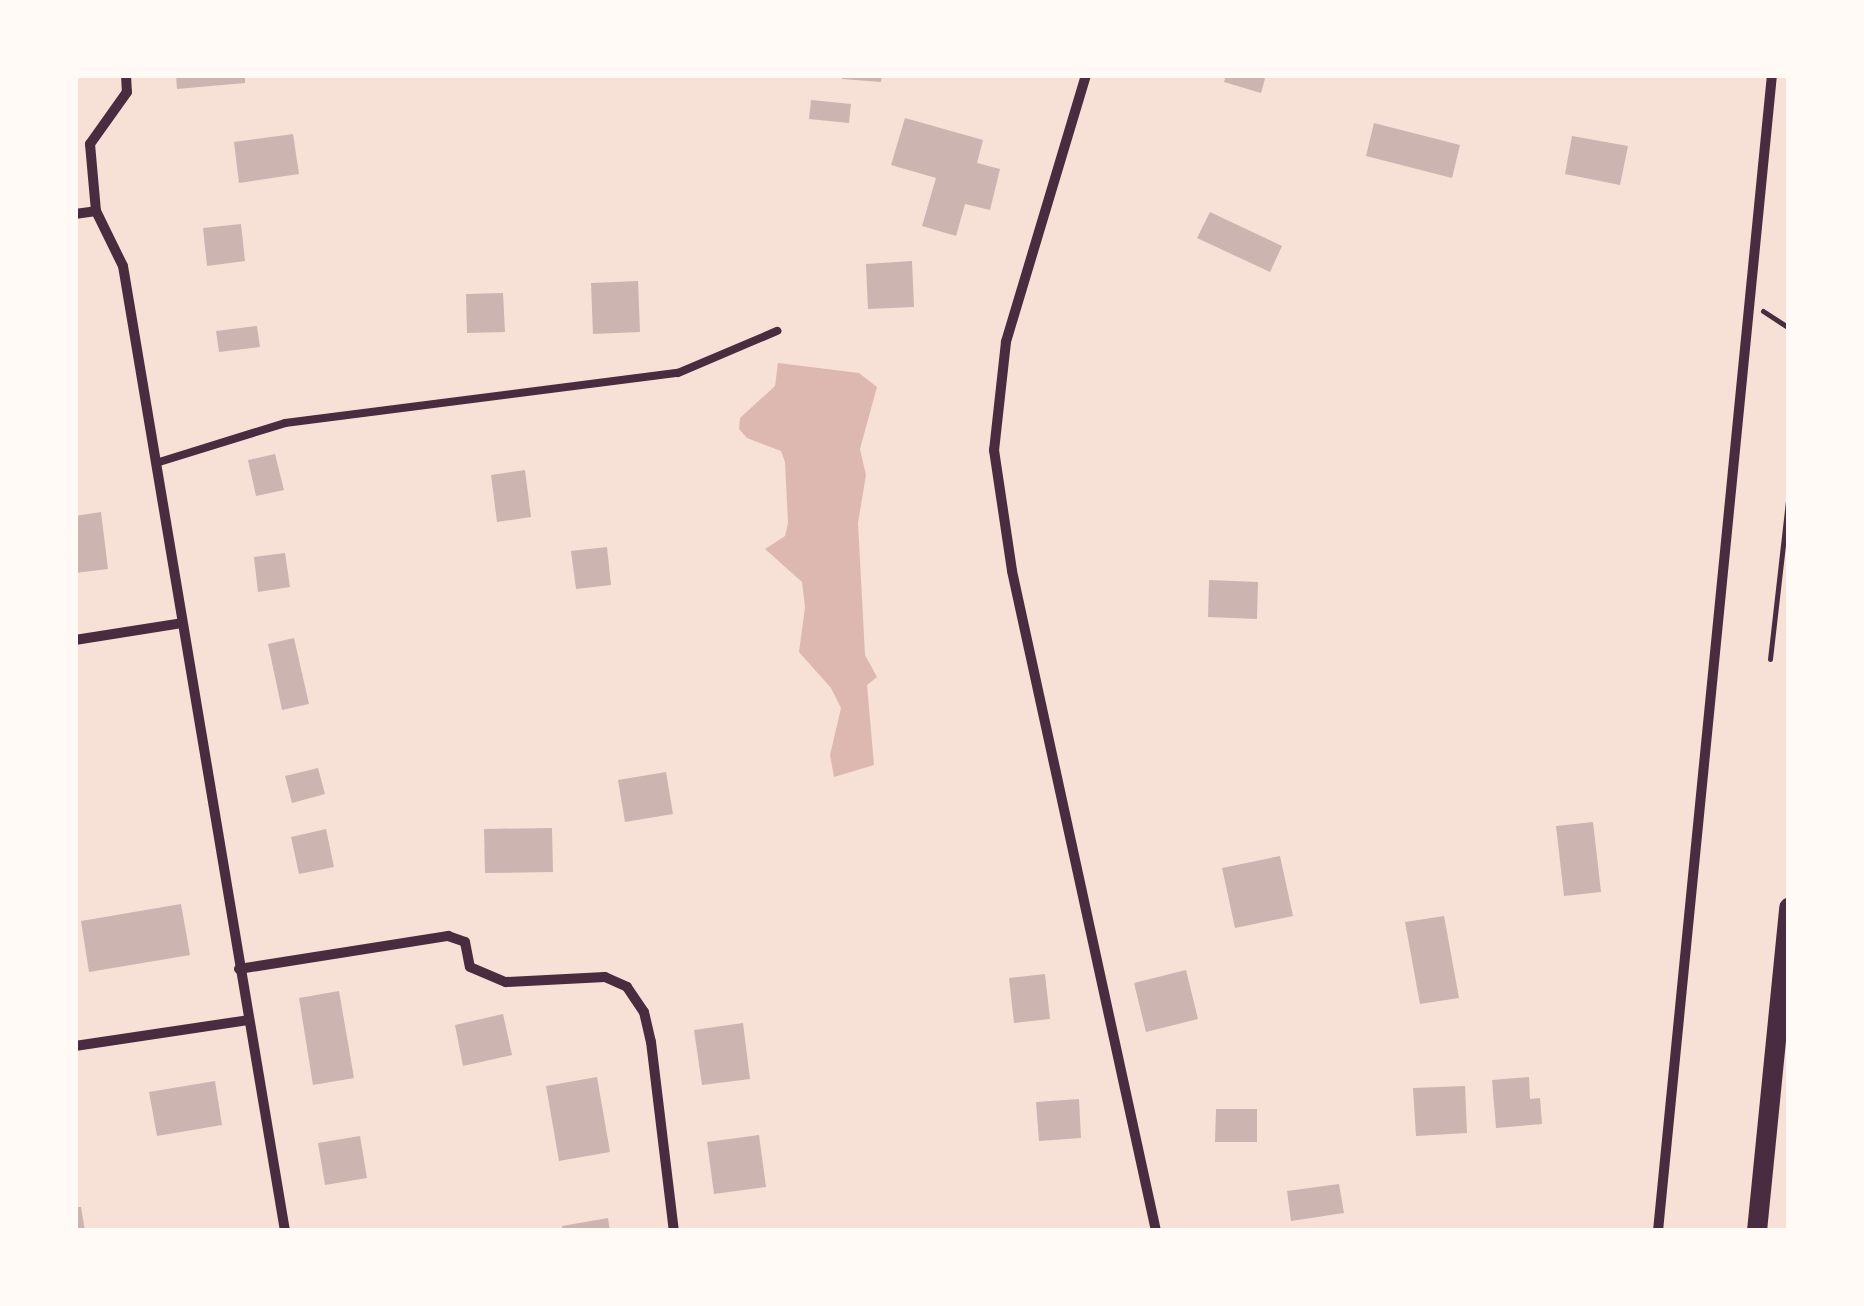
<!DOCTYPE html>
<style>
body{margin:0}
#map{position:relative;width:1864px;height:1306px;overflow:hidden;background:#f7e1d7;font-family:"Sofia Sans Condensed",sans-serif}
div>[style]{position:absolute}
.water>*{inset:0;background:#dcb8b0}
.building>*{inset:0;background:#ccb4b1}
.path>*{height:5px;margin:-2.5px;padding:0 2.5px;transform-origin:2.5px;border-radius:2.5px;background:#4a2c40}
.service>*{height:8px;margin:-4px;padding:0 4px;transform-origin:4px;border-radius:4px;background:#4a2c40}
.minor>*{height:10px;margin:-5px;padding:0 5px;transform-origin:5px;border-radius:5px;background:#4a2c40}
.secondary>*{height:20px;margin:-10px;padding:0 10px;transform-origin:10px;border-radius:10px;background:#4a2c40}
span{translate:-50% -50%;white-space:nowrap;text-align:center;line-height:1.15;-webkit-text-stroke:10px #fffaf5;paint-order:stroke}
.frame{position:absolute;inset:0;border:78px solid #fffaf5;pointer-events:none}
</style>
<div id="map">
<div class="water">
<div style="clip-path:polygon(778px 363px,859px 373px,877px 387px,860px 449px,866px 475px,858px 523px,865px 655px,877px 677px,867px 685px,874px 765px,834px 777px,830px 755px,841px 708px,831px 688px,799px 652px,805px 607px,802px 582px,765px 549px,785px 536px,788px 523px,785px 462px,781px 451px,747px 438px,739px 429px,740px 418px,775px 386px)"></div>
</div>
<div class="building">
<div style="clip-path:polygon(176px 75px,245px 75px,245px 83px,177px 89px)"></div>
<div style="clip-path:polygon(842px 75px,882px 75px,881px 82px,842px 79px)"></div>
<div style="clip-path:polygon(1226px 75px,1266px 75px,1261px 93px,1224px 82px)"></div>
<div style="clip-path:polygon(811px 100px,851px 104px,849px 123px,809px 119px)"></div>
<div style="clip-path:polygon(905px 118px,983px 140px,977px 163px,1000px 169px,990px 210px,965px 204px,956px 236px,922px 226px,936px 178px,891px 165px)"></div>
<div style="clip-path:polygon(1374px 123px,1460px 145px,1452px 178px,1366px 156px)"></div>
<div style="clip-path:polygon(293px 134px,299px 174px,239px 183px,234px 142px)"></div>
<div style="clip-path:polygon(1572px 136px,1628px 146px,1620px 185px,1565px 174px)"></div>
<div style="clip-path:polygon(1210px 212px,1282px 246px,1270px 272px,1197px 238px)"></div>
<div style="clip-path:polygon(241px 224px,245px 261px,207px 266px,203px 228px)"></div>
<div style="clip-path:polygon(912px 261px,914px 307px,868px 309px,866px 264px)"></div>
<div style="clip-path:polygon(638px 281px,640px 332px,593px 334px,591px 283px)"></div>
<div style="clip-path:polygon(503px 293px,505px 332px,467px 333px,466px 294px)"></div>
<div style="clip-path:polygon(257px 326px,260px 347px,219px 352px,216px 331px)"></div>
<div style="clip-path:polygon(275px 454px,284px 490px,256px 496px,248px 460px)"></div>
<div style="clip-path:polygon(525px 470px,531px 517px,497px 522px,491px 475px)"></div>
<div style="clip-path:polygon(101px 512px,108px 569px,75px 573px,75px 516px)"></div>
<div style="clip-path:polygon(607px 547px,611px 585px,576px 589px,571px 551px)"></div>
<div style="clip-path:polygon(285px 553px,290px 587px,258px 592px,254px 557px)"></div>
<div style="clip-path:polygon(1209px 580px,1258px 582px,1257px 619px,1208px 617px)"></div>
<div style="clip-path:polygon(294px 638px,309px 704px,282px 710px,268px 644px)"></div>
<div style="clip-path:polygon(318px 768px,325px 794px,292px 803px,285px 776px)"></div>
<div style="clip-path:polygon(666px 772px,673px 814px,625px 822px,618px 780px)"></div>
<div style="clip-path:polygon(1593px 822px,1601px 892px,1564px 896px,1556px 826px)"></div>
<div style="clip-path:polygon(552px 828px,553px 872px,485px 873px,484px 829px)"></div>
<div style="clip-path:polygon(326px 829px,334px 867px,299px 874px,291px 837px)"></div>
<div style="clip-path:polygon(1280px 856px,1293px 916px,1235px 928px,1222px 868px)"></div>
<div style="clip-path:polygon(181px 904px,190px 955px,89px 972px,81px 921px)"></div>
<div style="clip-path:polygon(1444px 916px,1459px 998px,1420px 1004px,1405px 922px)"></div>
<div style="clip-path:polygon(1186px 970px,1198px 1019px,1146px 1032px,1134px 983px)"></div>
<div style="clip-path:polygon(1045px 974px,1050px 1019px,1014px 1023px,1009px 978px)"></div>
<div style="clip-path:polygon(339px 991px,354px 1078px,313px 1085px,299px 998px)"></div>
<div style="clip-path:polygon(503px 1014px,512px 1055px,463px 1066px,455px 1025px)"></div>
<div style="clip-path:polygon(743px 1023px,750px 1079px,702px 1085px,694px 1030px)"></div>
<div style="clip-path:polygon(597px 1077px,610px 1152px,559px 1161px,546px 1086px)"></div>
<div style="clip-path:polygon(1529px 1077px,1530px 1099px,1540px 1098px,1542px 1124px,1496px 1128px,1492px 1080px)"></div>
<div style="clip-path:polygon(215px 1081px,222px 1125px,157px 1136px,149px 1092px)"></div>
<div style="clip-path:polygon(1465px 1086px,1467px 1133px,1416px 1136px,1413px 1088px)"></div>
<div style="clip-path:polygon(1079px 1099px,1081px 1138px,1039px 1141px,1036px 1102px)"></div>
<div style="clip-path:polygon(1216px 1109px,1257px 1109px,1257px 1142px,1215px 1142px)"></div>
<div style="clip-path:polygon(759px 1135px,766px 1187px,714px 1194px,707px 1142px)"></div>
<div style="clip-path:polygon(360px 1136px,367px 1178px,325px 1185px,318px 1143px)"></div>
<div style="clip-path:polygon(1339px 1184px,1344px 1213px,1291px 1221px,1287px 1191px)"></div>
<div style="clip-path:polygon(75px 1207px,81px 1207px,85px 1231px,75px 1231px)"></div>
<div style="clip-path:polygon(608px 1218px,610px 1231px,563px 1231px,562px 1226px)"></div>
</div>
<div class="path">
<div style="left:1763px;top:311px;width:31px;rotate:33deg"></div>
<div style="left:1770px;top:659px;width:169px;rotate:-83.5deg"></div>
</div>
<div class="service">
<div style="left:156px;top:463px;width:135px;rotate:-17.2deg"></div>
<div style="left:285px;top:423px;width:396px;rotate:-7.3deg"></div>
<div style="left:678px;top:373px;width:108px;rotate:-23deg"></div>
</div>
<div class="minor">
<div style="left:126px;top:75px;width:17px;rotate:87deg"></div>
<div style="left:127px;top:92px;width:64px;rotate:125.4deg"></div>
<div style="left:90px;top:144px;width:67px;rotate:84.9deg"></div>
<div style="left:96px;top:211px;width:61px;rotate:63.9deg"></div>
<div style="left:123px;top:266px;width:979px;rotate:80.47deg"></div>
<div style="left:1086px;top:75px;width:279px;rotate:106.7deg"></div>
<div style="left:1006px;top:342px;width:109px;rotate:96.3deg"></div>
<div style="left:994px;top:450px;width:122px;rotate:81.5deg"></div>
<div style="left:1012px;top:571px;width:676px;rotate:77.69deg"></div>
<div style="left:75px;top:214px;width:21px;rotate:-8deg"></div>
<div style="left:75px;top:640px;width:108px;rotate:-9deg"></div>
<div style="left:239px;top:969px;width:212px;rotate:-9deg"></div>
<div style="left:448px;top:936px;width:18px;rotate:19deg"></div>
<div style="left:465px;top:942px;width:25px;rotate:79deg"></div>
<div style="left:470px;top:967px;width:39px;rotate:23deg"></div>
<div style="left:506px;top:982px;width:99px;rotate:-2.9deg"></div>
<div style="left:605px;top:977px;width:24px;rotate:24deg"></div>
<div style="left:627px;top:987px;width:30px;rotate:56deg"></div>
<div style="left:644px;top:1012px;width:31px;rotate:77deg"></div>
<div style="left:651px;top:1042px;width:190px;rotate:83.1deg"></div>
<div style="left:75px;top:1046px;width:175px;rotate:-8.5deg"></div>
<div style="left:1658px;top:1231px;width:1162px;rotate:-84.37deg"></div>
</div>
<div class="secondary">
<div style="left:1757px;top:1231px;width:325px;rotate:-84.3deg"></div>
</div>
<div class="frame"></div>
</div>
